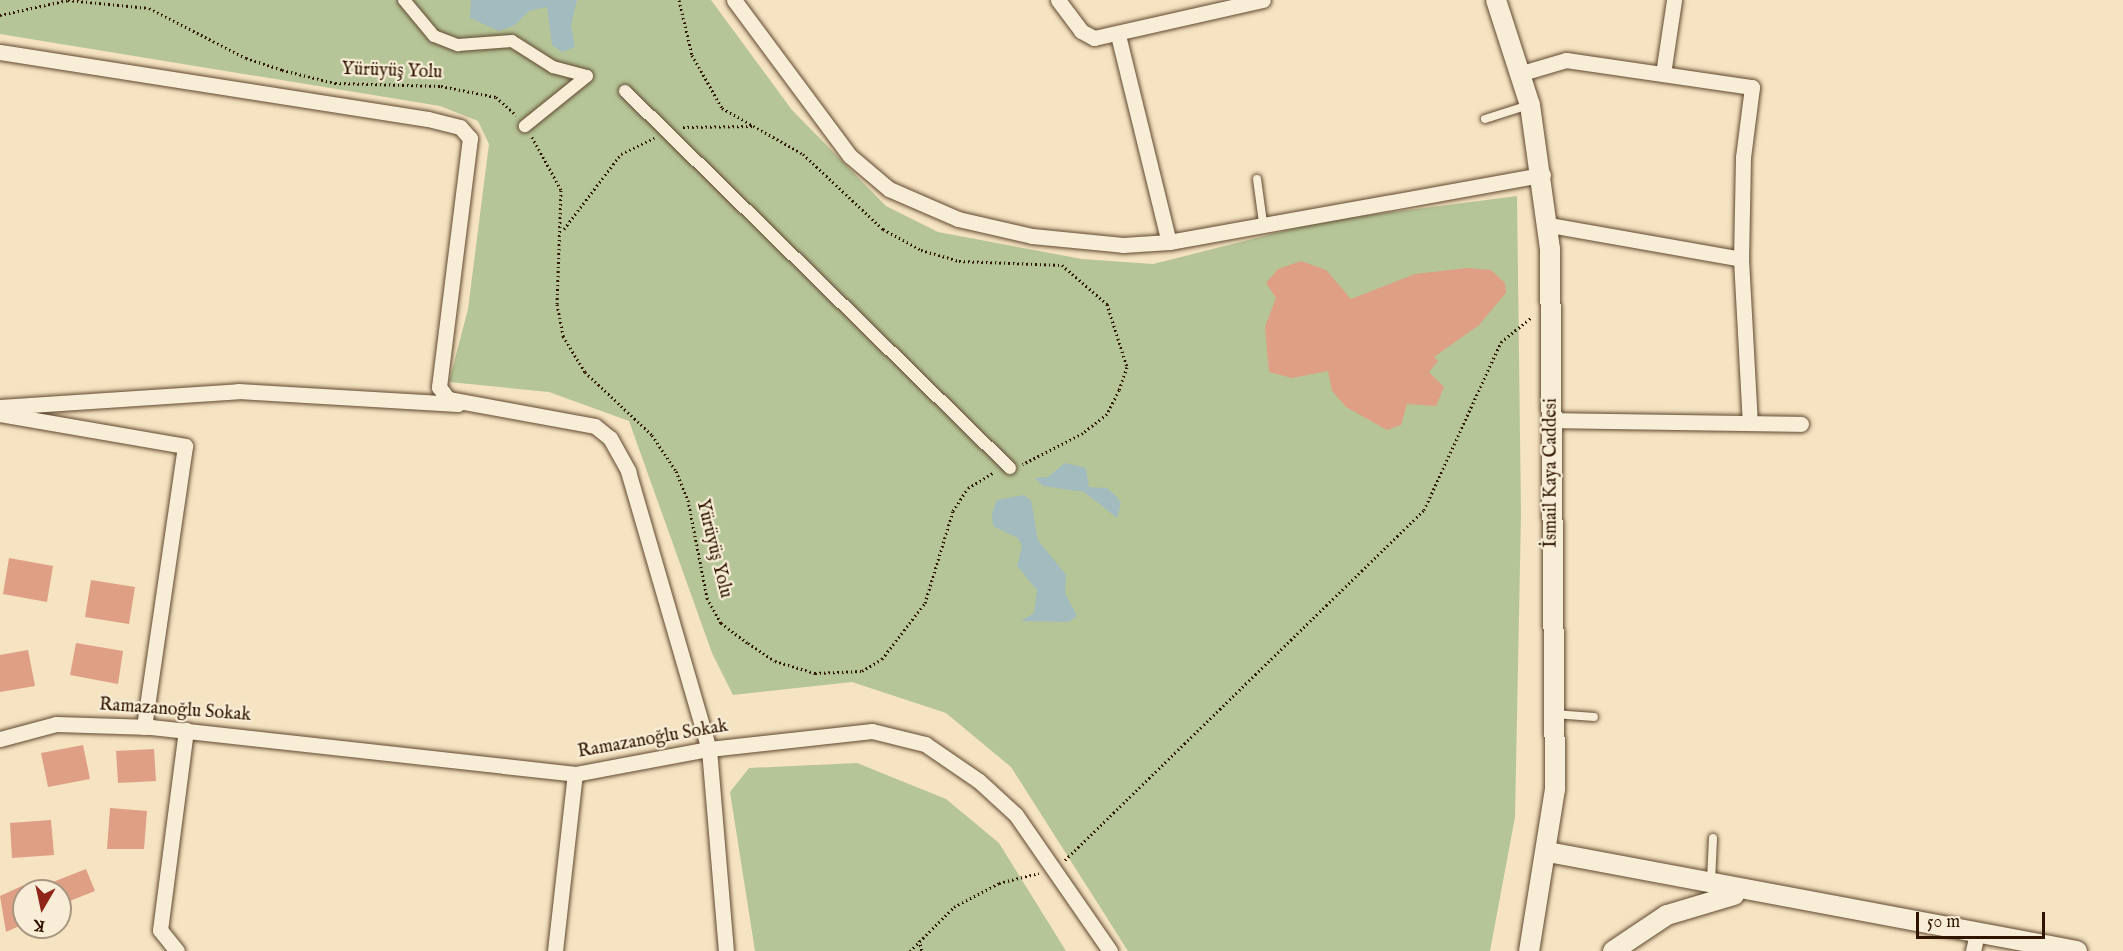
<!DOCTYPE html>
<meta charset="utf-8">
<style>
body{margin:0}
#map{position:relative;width:2123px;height:951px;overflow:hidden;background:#f5e3c1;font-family:"IM FELL English",serif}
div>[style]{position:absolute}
.green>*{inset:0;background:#b6c597}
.water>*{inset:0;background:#a2bbbe}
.building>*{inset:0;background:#de9f85}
.path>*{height:3px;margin-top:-1.5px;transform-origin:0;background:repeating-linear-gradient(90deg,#2f1400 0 1.5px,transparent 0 4.5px)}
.roads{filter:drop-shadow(0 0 2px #604830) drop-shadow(0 0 2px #604830)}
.service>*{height:8px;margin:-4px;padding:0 4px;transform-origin:4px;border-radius:4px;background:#f8edd7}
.pedestrian>*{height:12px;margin:-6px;padding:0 6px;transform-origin:6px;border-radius:6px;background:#f8edd7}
.minor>*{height:15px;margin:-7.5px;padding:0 7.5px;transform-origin:7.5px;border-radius:7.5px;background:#f8edd7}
.tertiary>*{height:20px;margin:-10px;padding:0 10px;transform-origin:10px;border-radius:10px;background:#f8edd7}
span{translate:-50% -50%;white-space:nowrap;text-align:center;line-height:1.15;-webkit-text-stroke:4.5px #f8edd7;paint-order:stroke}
.street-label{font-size:18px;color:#2f1400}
.north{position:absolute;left:12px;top:879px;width:60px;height:60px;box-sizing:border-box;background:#f8edd7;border:2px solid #a89681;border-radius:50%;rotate:189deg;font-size:16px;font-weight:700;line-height:24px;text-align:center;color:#2f1400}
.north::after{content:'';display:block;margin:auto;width:21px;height:27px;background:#8f2418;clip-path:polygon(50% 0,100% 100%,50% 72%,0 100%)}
.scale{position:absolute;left:1916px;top:912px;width:129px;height:27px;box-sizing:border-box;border:3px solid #2f1400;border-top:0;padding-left:8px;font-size:18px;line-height:21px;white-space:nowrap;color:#2f1400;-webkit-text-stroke:4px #f8edd7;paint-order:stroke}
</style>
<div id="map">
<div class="green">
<div style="clip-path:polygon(0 0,711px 0,792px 110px,886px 206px,938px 232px,1082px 259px,1153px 264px,1324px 221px,1517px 196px,1521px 514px,1515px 817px,1490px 951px,1128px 951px,1011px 767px,946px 713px,852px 682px,733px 695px,712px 653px,629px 421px,549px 392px,449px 382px,468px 309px,489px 144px,478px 121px,440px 106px,0 34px)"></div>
<div style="clip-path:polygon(857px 763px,946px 799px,999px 843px,1066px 951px,755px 951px,730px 792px,749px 768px)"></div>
</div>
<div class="water">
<div style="clip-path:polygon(471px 0,577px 0,571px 26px,575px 47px,562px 52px,552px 45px,547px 7px,529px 11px,515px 25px,499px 31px,470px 18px)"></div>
<div style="clip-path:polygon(1065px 463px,1086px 468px,1089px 487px,1107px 488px,1116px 496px,1121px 503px,1117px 518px,1084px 492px,1043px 486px,1035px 478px,1048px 477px)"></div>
<div style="clip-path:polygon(1023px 495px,1031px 500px,1038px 540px,1066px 575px,1065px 593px,1077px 616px,1069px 622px,1021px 621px,1034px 613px,1037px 590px,1017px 566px,1022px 546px,1018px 538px,993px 526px,992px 513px,997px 500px)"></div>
</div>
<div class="building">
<div style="clip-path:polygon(1301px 261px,1326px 270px,1351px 299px,1415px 274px,1467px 268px,1491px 270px,1505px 283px,1506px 293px,1479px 325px,1434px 357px,1438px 361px,1429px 372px,1444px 387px,1436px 406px,1407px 404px,1401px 425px,1387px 430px,1346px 407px,1332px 391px,1328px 371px,1292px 378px,1269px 372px,1265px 327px,1276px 298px,1266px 283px,1278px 269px)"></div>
<div style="clip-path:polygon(9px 558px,53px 566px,47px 602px,3px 594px)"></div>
<div style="clip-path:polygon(91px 580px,135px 587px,129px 624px,85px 617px)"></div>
<div style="clip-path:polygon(76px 643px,123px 651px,118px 684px,70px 675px)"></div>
<div style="clip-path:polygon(28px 650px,35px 686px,0 692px,0 655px)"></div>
<div style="clip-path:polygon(83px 745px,90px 779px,48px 787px,41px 753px)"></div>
<div style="clip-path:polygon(154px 749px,156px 781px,118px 783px,116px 751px)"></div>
<div style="clip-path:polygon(110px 808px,147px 811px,144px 849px,107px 849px)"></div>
<div style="clip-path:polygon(51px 820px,54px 855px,12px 858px,10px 823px)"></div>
<div style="clip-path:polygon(86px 869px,95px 891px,62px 904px,53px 882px)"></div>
<div style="clip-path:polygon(24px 885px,24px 924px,6px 932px,0 896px)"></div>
</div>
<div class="path">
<div style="left:679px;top:0;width:57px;rotate:76.7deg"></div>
<div style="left:692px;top:55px;width:61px;rotate:60.5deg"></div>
<div style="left:722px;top:108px;width:93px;rotate:29.6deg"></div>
<div style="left:803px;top:154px;width:110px;rotate:43.2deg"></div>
<div style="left:883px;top:229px;width:43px;rotate:28.9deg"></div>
<div style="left:921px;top:250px;width:40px;rotate:16deg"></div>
<div style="left:959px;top:261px;width:103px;rotate:2.2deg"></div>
<div style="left:1062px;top:265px;width:60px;rotate:40.9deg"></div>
<div style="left:1107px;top:304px;width:66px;rotate:72.4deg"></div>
<div style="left:1127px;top:367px;width:24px;rotate:109deg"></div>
<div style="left:1119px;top:390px;width:27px;rotate:117deg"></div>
<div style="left:1107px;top:414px;width:31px;rotate:142deg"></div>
<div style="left:1083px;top:433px;width:68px;rotate:152.7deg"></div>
<div style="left:0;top:15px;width:70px;rotate:-12.4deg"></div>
<div style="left:68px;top:0;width:81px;rotate:5.6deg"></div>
<div style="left:149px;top:8px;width:109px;rotate:27.3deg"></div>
<div style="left:246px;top:58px;width:38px;rotate:18deg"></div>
<div style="left:282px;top:70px;width:55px;rotate:13.8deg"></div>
<div style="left:335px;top:83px;width:106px;rotate:1.6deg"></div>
<div style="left:441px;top:86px;width:56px;rotate:11.3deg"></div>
<div style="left:496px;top:97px;width:27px;rotate:42deg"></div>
<div style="left:683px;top:127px;width:71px;rotate:-0.8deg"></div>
<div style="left:532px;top:137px;width:60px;rotate:61.3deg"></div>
<div style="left:561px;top:190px;width:114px;rotate:92deg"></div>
<div style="left:557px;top:304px;width:33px;rotate:79deg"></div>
<div style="left:563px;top:336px;width:42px;rotate:58.6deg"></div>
<div style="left:585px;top:372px;width:92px;rotate:43.2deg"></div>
<div style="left:652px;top:435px;width:43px;rotate:56.3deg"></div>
<div style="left:676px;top:471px;width:31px;rotate:68deg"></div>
<div style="left:688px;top:500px;width:100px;rotate:79deg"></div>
<div style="left:707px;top:598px;width:29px;rotate:61deg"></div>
<div style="left:721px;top:623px;width:34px;rotate:37deg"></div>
<div style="left:748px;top:643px;width:32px;rotate:34deg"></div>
<div style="left:775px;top:661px;width:42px;rotate:16.7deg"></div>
<div style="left:815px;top:673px;width:47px;rotate:-2.4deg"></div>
<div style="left:862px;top:671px;width:23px;rotate:-31deg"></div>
<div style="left:882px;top:659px;width:71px;rotate:-52.5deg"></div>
<div style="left:925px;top:603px;width:96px;rotate:-73.1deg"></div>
<div style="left:953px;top:511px;width:27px;rotate:-57deg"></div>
<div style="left:968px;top:488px;width:29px;rotate:-31deg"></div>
<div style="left:564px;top:229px;width:94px;rotate:-52.8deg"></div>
<div style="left:621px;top:154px;width:37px;rotate:-26deg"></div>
<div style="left:1065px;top:860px;width:501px;rotate:-44.27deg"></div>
<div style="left:1424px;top:510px;width:185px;rotate:-65.4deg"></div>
<div style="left:1501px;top:342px;width:40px;rotate:-39deg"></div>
<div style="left:919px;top:940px;width:11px;rotate:75deg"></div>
<div style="left:910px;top:951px;width:62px;rotate:-45deg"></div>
<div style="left:954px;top:907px;width:51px;rotate:-28.1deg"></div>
<div style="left:999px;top:883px;width:41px;rotate:-14deg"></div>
</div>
<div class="roads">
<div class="service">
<div style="left:1485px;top:119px;width:46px;rotate:-17.7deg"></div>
<div style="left:1257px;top:179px;width:44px;rotate:82.2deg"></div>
<div style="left:1554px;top:714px;width:40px;rotate:4.3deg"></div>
<div style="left:1711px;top:881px;width:43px;rotate:-87.3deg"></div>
</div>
<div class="pedestrian">
<div style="left:404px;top:0;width:47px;rotate:50.2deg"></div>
<div style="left:434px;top:36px;width:26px;rotate:21deg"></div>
<div style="left:458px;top:45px;width:54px;rotate:-4.2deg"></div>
<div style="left:512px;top:41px;width:49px;rotate:32.4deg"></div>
<div style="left:553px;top:67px;width:35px;rotate:15deg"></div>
<div style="left:587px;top:76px;width:80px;rotate:141.1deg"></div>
<div style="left:625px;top:91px;width:539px;rotate:44.4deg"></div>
</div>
<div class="minor">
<div style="left:734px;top:0;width:194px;rotate:53.4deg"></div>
<div style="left:850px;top:156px;width:51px;rotate:40.2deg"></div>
<div style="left:889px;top:189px;width:75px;rotate:23.5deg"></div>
<div style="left:958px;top:219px;width:76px;rotate:12.9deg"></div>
<div style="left:1032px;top:236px;width:91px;rotate:5.6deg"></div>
<div style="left:1123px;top:245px;width:46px;rotate:-3.7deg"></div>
<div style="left:1169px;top:242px;width:380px;rotate:-10.2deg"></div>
<div style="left:1058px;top:0;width:39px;rotate:53deg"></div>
<div style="left:1081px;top:31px;width:15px;rotate:28deg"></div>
<div style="left:1094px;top:38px;width:173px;rotate:-12.7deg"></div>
<div style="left:1118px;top:35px;width:213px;rotate:76.2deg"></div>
<div style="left:0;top:52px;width:433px;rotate:8.9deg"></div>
<div style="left:428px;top:119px;width:33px;rotate:14deg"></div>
<div style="left:460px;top:127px;width:15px;rotate:48deg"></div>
<div style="left:470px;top:138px;width:251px;rotate:97.1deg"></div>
<div style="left:439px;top:387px;width:15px;rotate:53deg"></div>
<div style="left:448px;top:399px;width:149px;rotate:10.4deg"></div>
<div style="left:595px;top:426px;width:19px;rotate:39deg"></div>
<div style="left:610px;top:438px;width:38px;rotate:61deg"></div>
<div style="left:628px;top:471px;width:290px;rotate:73.8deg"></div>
<div style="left:709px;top:749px;width:203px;rotate:85.2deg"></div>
<div style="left:1522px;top:73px;width:46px;rotate:-16.5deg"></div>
<div style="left:1566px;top:60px;width:188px;rotate:8.3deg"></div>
<div style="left:1752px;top:87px;width:71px;rotate:97.3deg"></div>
<div style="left:1743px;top:157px;width:102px;rotate:91.1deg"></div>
<div style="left:1741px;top:259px;width:164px;rotate:86.9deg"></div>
<div style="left:1663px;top:74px;width:75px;rotate:-81.5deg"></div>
<div style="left:1549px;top:225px;width:195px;rotate:10deg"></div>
<div style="left:0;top:407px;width:239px;rotate:-3.8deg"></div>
<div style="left:238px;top:391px;width:220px;rotate:3.4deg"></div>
<div style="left:0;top:414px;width:188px;rotate:9.8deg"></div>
<div style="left:185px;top:446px;width:284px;rotate:98.3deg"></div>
<div style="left:1552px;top:420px;width:249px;rotate:0.9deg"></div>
<div style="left:0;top:739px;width:58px;rotate:-15deg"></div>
<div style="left:56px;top:724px;width:95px;rotate:1.8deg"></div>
<div style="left:151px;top:727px;width:427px;rotate:6.3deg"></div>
<div style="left:575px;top:774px;width:136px;rotate:-10.6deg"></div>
<div style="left:709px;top:749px;width:164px;rotate:-6.3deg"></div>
<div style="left:872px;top:731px;width:55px;rotate:13.8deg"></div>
<div style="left:925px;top:744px;width:65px;rotate:34.4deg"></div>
<div style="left:979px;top:781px;width:50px;rotate:42.6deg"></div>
<div style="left:1016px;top:815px;width:165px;rotate:55.3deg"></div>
<div style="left:177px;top:951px;width:27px;rotate:-129deg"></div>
<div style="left:160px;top:930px;width:202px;rotate:-82.6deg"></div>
<div style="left:555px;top:951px;width:178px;rotate:-83.6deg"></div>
<div style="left:1973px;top:951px;width:18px;rotate:-77deg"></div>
</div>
<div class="tertiary">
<div style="left:1496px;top:0;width:110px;rotate:72.1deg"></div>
<div style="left:1530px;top:105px;width:145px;rotate:82.1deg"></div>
<div style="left:1550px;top:249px;width:540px;rotate:89.47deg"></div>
<div style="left:1555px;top:789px;width:164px;rotate:99.1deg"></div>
<div style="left:1548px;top:852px;width:538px;rotate:10.6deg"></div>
<div style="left:1613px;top:951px;width:65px;rotate:-33.7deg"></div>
<div style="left:1667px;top:915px;width:70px;rotate:-16.6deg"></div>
</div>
</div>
<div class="street-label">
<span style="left:392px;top:72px;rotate:2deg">Yürüyüş Yolu</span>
<span style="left:1552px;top:473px;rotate:-90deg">İsmail Kaya Caddesi</span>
<span style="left:713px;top:549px;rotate:76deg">Yürüyüş Yolu</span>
<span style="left:175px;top:711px;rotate:4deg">Ramazanoğlu Sokak</span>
<span style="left:653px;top:740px;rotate:-10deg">Ramazanoğlu Sokak</span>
</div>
<div class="north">K</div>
<div class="scale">50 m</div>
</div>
